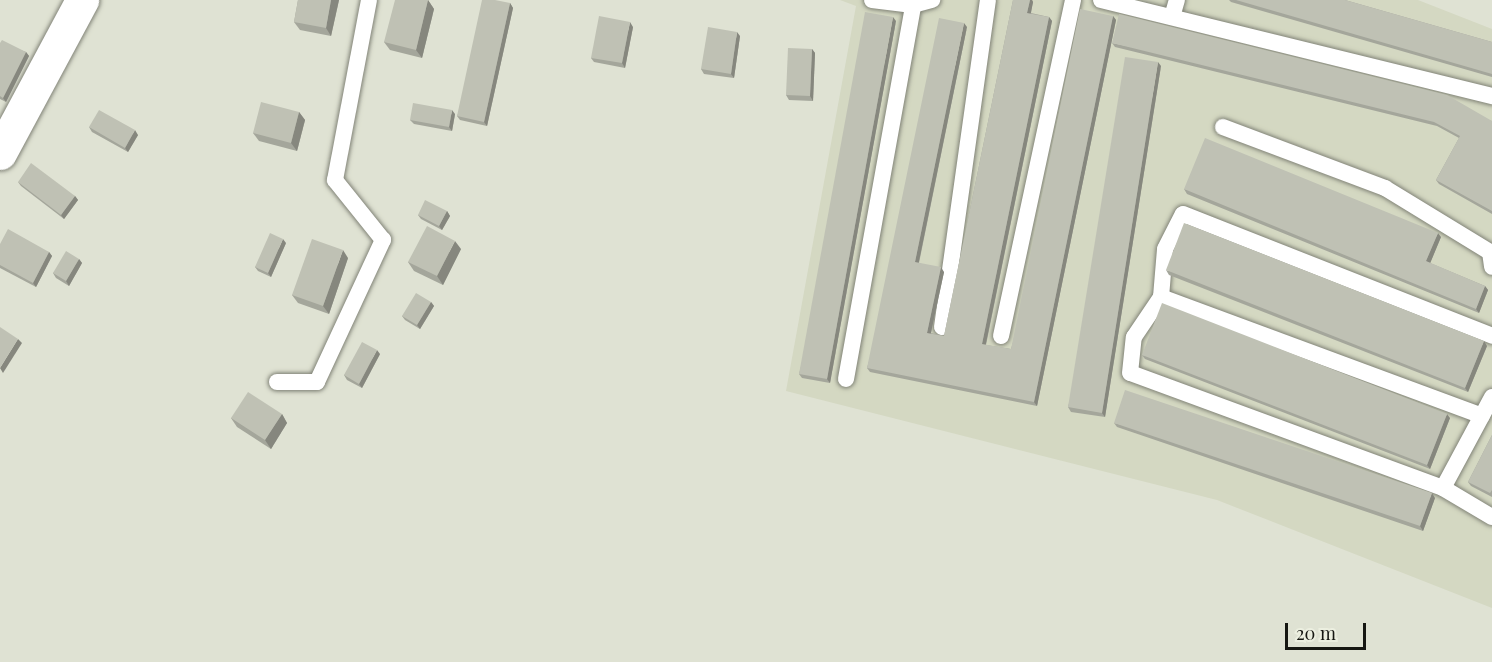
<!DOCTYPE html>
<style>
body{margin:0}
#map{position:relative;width:1492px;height:662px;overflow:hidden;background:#dfe2d3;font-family:"Playfair Display",serif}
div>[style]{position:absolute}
.built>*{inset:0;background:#d4d8c2}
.roads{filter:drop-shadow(0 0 2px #818377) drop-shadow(0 0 2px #818377)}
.service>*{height:16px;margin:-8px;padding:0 8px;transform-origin:8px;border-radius:8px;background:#fff}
.minor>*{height:33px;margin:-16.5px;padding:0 16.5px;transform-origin:16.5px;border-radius:16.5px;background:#fff}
.wall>*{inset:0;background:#a4a69b}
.shaded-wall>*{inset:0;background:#86877e}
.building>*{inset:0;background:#bfc1b4}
span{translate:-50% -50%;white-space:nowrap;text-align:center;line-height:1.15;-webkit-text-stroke:6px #ecefe0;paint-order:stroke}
.scale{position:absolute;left:1285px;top:623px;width:81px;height:27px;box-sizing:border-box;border:3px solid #161712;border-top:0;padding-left:8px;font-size:18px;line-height:21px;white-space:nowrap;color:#161712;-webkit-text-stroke:4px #ecefe0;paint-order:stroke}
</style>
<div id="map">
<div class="built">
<div style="clip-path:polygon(840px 0,1418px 0,1492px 29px,1492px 608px,1217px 500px,786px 391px,856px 6px)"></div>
</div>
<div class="roads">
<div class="service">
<div style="left:872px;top:0;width:41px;rotate:7deg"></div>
<div style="left:913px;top:5px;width:20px;rotate:-15deg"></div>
<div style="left:1101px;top:0;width:403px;rotate:13.8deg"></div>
<div style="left:1172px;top:17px;width:18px;rotate:-74deg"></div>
<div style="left:1223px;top:127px;width:173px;rotate:20.6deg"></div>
<div style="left:1385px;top:188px;width:123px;rotate:31.4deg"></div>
<div style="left:1490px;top:252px;width:15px;rotate:82deg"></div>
<div style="left:1161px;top:297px;width:342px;rotate:20.3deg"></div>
<div style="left:942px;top:327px;width:330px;rotate:-82deg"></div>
<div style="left:1001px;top:336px;width:344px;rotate:-77.9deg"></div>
<div style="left:846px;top:379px;width:380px;rotate:-79.8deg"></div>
<div style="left:277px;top:382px;width:40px"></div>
<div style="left:317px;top:382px;width:157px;rotate:-65.1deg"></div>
<div style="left:383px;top:240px;width:77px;rotate:-128.7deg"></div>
<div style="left:335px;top:180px;width:183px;rotate:-79.3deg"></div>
<div style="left:1492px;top:397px;width:103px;rotate:118.3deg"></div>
<div style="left:1443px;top:488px;width:57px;rotate:30.6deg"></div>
<div style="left:1443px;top:488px;width:333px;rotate:-159.8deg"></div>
<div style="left:1130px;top:373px;width:36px;rotate:-84deg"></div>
<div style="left:1134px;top:337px;width:48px;rotate:-56deg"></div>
<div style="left:1161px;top:297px;width:48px;rotate:-85.2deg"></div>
<div style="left:1165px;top:249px;width:39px;rotate:-63deg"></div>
<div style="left:1183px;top:214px;width:332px;rotate:21.5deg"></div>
</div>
<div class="minor">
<div style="left:0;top:153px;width:174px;rotate:-61.8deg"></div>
</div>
</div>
<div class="wall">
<div style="clip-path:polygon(298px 0,339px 0,331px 36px,300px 30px,294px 22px)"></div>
<div style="clip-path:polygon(428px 0,434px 9px,422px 58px,390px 50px,384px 42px)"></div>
<div style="clip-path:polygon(1013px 0,1032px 0,1033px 2px,1031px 13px,1049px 17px,1052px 21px,986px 345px,1011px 349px,1113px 16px,1116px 20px,1037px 406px,870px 372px,867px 368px,967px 27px,919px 263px,944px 272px,931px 333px,944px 336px)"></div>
<div style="clip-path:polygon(1229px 0,1345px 0,1492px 42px,1492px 77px,1231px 2px)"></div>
<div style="clip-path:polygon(510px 3px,513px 8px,487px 126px,460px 120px,457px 116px)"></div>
<div style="clip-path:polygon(896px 21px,830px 383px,802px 378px,799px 374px)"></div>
<div style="clip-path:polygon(633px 27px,625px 68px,594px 62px,591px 58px)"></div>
<div style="clip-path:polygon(740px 36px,734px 78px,704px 74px,701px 69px)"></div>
<div style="clip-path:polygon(0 43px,26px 52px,29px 56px,6px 102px,0 99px)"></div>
<div style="clip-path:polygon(1112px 43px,1492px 121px,1492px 214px,1439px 184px,1436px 180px,1459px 138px,1437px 126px,1115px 47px)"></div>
<div style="clip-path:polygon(812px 49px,815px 53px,813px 101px,789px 100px,786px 95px)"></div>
<div style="clip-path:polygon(1161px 66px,1105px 417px,1071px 412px,1068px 407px)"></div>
<div style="clip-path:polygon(299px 112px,305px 120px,297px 151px,259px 141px,253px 133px)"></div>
<div style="clip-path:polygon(455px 114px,452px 131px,414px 124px,410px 120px)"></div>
<div style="clip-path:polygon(89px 127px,138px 135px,128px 152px,92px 132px)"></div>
<div style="clip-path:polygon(18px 182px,75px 196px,78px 200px,64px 219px,21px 186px)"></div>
<div style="clip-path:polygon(1184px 189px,1441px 237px,1430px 263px,1485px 286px,1488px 290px,1479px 313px,1187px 194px)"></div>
<div style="clip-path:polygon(447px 211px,450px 216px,442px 230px,421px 219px,418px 215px)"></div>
<div style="clip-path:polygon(286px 243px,271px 277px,258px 271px,255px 267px)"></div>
<div style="clip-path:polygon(0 244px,49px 252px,52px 256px,36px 287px,0 268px)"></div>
<div style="clip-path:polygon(461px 249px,443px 285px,414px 271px,408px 262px)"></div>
<div style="clip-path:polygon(348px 258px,329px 314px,298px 303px,292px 295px)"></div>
<div style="clip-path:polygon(79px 259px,82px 263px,69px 286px,56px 278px,53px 273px)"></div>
<div style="clip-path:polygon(1166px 270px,1487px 346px,1468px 392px,1169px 275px)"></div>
<div style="clip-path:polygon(431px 302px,434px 306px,420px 329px,405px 320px,402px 316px)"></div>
<div style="clip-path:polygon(380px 354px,362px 388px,347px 380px,344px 375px)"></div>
<div style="clip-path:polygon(1142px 355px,1450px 418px,1430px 469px,1145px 359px)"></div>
<div style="clip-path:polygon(282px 414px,287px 423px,271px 449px,237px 427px,231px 418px)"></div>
<div style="clip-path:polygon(1114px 423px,1435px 498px,1423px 531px,1117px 427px)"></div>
<div style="clip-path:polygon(1492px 435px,1492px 497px,1471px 486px,1468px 482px)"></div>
</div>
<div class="shaded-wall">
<div style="clip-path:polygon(331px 0,339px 0,331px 36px,326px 28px)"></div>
<div style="clip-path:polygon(428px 0,434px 9px,422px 58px,416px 50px)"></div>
<div style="clip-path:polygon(1030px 0,1032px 0,1033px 2px,1030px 17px,1027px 13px)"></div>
<div style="clip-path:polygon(510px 3px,513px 8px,487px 126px,484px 122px)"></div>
<div style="clip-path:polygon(1113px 16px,1116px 20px,1037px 406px,1034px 402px)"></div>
<div style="clip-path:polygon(893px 17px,896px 21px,830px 383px,827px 379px)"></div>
<div style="clip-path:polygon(1049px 17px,1052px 21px,985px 348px,982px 344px)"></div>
<div style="clip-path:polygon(630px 22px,633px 27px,625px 68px,622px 63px)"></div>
<div style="clip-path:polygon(964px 23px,967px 27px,918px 266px,915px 262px)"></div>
<div style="clip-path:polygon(737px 32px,740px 36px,734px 78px,731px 74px)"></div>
<div style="clip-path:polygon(812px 49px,815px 53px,813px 101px,810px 96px)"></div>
<div style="clip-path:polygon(26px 52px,29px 56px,6px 102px,3px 98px)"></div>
<div style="clip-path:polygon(1158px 62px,1161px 66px,1105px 417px,1102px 413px)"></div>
<div style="clip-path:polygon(452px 110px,455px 114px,452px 131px,449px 127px)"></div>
<div style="clip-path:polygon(299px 112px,305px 120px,297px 151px,291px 143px)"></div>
<div style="clip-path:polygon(135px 130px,138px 135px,128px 152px,125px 148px)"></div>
<div style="clip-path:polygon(75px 196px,78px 200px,64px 219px,61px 215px)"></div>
<div style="clip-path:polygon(447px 211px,450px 216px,442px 230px,439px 226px)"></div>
<div style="clip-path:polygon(1438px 233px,1441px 237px,1429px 266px,1426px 261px)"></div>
<div style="clip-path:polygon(283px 239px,286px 243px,271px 277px,268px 273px)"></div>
<div style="clip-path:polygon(455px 241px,461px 249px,443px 285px,437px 276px)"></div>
<div style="clip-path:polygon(343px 250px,348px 258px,329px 314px,323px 306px)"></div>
<div style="clip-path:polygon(49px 252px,52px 256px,36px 287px,33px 283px)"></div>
<div style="clip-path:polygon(79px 259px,82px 263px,69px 286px,66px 281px)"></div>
<div style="clip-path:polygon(941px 267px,944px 272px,930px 337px,927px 333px)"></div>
<div style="clip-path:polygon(1485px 286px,1488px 290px,1479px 313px,1476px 309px)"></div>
<div style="clip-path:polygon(431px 302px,434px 306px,420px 329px,417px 325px)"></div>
<div style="clip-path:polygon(18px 339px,22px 343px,3px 373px,0 368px)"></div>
<div style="clip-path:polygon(1484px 341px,1487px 346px,1468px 392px,1465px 388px)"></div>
<div style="clip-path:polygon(377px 350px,380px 354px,362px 388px,359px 384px)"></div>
<div style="clip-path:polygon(282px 414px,287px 423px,271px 449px,265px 440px)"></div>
<div style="clip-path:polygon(1447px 414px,1450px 418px,1430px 469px,1427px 465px)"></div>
<div style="clip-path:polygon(1432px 493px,1435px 498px,1423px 531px,1420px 526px)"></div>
</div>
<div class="building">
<div style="clip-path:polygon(298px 0,331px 0,326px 28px,294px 22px)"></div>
<div style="clip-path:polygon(395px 0,428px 0,416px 50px,384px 42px)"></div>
<div style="clip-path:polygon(482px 0,495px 0,510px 3px,484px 122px,457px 116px)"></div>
<div style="clip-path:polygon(1013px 0,1030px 0,1027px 13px,1049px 17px,982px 344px,1011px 349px,1080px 9px,1113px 16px,1034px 402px,867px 368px,939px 18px,964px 23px,915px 262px,941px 267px,927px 333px,944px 336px)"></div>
<div style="clip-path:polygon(1236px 0,1345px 0,1492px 42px,1492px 74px)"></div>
<div style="clip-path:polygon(865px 12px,893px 17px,827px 379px,799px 374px)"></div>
<div style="clip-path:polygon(1119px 14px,1447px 95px,1492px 121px,1492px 211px,1436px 180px,1460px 136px,1434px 122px,1112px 43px)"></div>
<div style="clip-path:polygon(599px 16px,630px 22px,622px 63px,591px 58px)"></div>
<div style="clip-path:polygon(708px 27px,737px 32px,731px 74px,701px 69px)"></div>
<div style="clip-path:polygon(2px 40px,26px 52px,3px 98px,0 96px,0 43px)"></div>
<div style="clip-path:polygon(788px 48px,812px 49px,810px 96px,786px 95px)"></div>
<div style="clip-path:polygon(1125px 57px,1158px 62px,1102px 413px,1068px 407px)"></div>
<div style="clip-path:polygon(261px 102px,299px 112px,291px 143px,253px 133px)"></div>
<div style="clip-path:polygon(413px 103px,452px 110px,449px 127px,410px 120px)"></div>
<div style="clip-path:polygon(99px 110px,135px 130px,125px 148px,89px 127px)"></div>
<div style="clip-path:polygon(1205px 138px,1438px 233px,1426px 261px,1485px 286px,1476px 309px,1184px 189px)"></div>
<div style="clip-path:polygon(31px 163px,75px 196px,61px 215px,18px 182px)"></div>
<div style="clip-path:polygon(425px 200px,447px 211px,439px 226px,418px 215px)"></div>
<div style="clip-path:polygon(1184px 223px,1484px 341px,1465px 388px,1166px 270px)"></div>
<div style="clip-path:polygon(427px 226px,455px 241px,437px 276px,408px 262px)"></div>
<div style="clip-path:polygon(8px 229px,49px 252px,33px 283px,0 265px,0 244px)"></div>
<div style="clip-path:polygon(270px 233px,283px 239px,268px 273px,255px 267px)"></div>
<div style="clip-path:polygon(312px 239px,343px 250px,323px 306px,292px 295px)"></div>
<div style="clip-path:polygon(66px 251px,79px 259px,66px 281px,53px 273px)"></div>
<div style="clip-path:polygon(416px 293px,431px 302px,417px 325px,402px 316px)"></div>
<div style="clip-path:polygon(1162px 303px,1447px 414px,1427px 465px,1142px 355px)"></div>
<div style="clip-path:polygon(0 327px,18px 339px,0 368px)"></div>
<div style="clip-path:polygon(362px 342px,377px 350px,359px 384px,344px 375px)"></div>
<div style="clip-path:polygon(1125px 390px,1432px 493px,1420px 526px,1114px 423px)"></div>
<div style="clip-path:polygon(248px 392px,282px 414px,265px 440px,231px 418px)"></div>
<div style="clip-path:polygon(1492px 435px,1492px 490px,1490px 493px,1468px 482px)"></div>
</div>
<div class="scale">20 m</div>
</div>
